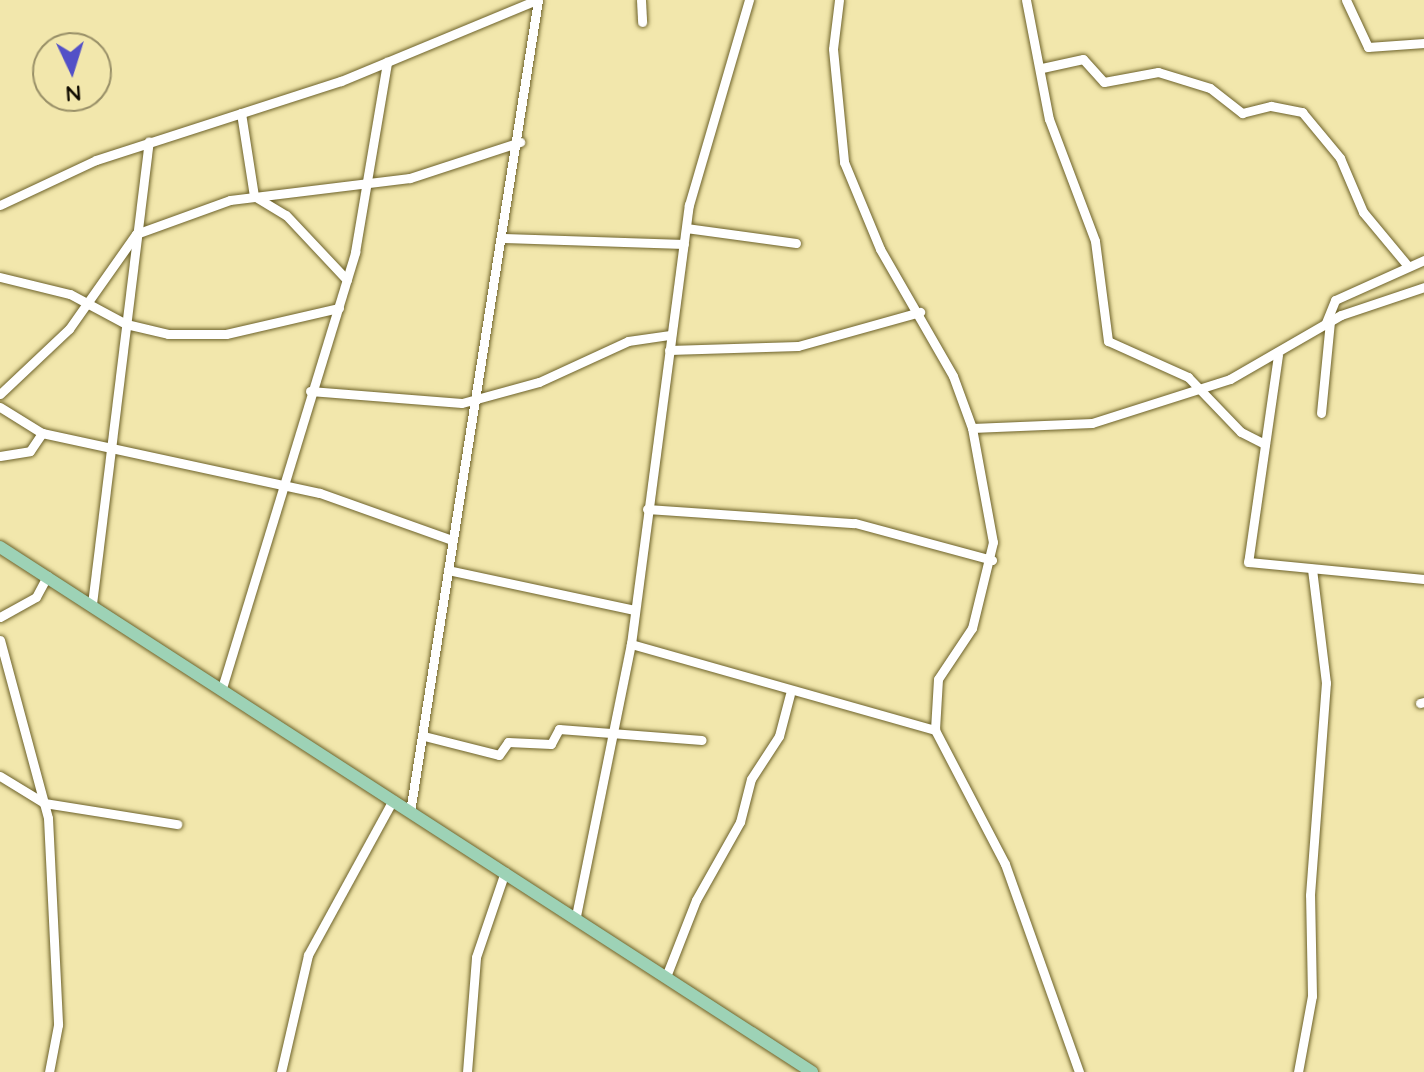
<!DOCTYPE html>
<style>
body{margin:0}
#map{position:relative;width:1424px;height:1072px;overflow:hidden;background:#f2e7ac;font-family:Quicksand,sans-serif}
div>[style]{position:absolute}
.roads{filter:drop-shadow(0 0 2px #6d622a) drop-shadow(0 0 2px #6d622a)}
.minor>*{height:9px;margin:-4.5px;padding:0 4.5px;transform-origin:4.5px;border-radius:4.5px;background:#fff}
.major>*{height:12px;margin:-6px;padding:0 6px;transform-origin:6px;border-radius:6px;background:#9dd2b6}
span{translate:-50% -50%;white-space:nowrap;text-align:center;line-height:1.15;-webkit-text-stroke:6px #f2e7ac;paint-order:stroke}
.north{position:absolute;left:32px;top:32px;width:80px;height:80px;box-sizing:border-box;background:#f2e7ac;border:2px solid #988f67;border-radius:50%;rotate:176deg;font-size:22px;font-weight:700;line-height:32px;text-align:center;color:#100b00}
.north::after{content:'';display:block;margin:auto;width:28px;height:36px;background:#5350c7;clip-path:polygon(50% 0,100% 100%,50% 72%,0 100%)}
</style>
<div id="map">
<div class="roads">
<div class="minor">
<div style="left:641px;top:0;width:22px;rotate:87deg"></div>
<div style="left:839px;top:0;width:49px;rotate:97deg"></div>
<div style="left:833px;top:49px;width:114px;rotate:84.4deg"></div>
<div style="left:844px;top:162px;width:94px;rotate:67.5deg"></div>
<div style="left:880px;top:249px;width:146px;rotate:60.1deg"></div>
<div style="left:953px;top:376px;width:55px;rotate:69.9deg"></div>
<div style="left:972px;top:428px;width:116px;rotate:79.6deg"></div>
<div style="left:993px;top:542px;width:89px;rotate:103.7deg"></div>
<div style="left:972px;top:628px;width:61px;rotate:123.7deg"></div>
<div style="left:938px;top:679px;width:51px;rotate:93.4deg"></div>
<div style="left:935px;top:730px;width:151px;rotate:62.4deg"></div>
<div style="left:1005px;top:864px;width:221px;rotate:70.4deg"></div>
<div style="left:1026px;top:0;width:121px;rotate:79.1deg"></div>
<div style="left:1049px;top:119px;width:130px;rotate:69.3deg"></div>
<div style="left:1095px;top:241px;width:101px;rotate:82.6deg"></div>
<div style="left:1108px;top:341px;width:88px;rotate:24.2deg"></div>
<div style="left:1188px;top:377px;width:76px;rotate:46.1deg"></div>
<div style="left:1241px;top:432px;width:27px;rotate:27deg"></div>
<div style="left:1346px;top:0;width:52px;rotate:64.9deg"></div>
<div style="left:1368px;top:47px;width:56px;rotate:-4.1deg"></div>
<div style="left:1042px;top:68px;width:42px;rotate:-12.4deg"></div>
<div style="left:1083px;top:59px;width:31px;rotate:48deg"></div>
<div style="left:1104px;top:82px;width:55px;rotate:-10.5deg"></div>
<div style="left:1158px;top:72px;width:54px;rotate:17.1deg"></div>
<div style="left:1210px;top:88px;width:41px;rotate:38deg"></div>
<div style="left:1242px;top:113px;width:30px;rotate:-14deg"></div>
<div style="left:1271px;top:106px;width:32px;rotate:11deg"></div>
<div style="left:1302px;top:112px;width:60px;rotate:50.4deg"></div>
<div style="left:1340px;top:158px;width:59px;rotate:66.9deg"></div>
<div style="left:1363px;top:212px;width:70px;rotate:50.2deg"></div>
<div style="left:241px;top:113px;width:84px;rotate:81.1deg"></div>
<div style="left:254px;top:196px;width:37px;rotate:31deg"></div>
<div style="left:286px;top:215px;width:89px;rotate:46.8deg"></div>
<div style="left:0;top:205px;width:106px;rotate:-25.1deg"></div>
<div style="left:96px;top:160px;width:257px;rotate:-17.9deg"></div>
<div style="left:341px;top:81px;width:212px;rotate:-22.5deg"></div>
<div style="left:686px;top:228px;width:111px;rotate:7.8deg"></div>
<div style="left:504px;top:238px;width:180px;rotate:1.9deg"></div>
<div style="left:0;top:277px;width:72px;rotate:13.7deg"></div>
<div style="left:70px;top:294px;width:64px;rotate:28.2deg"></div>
<div style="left:126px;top:324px;width:43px;rotate:13.4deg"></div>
<div style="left:168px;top:334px;width:58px"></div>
<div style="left:226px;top:334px;width:116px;rotate:-13deg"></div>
<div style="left:1325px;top:325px;width:27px;rotate:-68deg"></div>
<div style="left:1335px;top:300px;width:98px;rotate:-24.2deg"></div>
<div style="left:669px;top:350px;width:129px;rotate:-1.8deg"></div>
<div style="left:798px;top:346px;width:127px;rotate:-15.6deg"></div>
<div style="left:1278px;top:355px;width:209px;rotate:98.2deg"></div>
<div style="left:1248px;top:562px;width:177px;rotate:5.5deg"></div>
<div style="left:310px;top:391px;width:152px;rotate:4.5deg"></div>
<div style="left:462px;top:403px;width:80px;rotate:-15.3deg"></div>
<div style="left:539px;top:382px;width:98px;rotate:-24.7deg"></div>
<div style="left:628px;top:341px;width:41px;rotate:-8.3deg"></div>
<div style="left:0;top:394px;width:95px;rotate:-43.3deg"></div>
<div style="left:69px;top:329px;width:116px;rotate:-54.8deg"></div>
<div style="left:136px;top:234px;width:100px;rotate:-19.9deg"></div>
<div style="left:230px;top:200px;width:181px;rotate:-7deg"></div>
<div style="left:410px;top:178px;width:116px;rotate:-18.1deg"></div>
<div style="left:0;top:407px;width:49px;rotate:31.8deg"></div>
<div style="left:42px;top:433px;width:284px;rotate:12.2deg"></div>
<div style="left:320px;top:493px;width:140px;rotate:19.6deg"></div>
<div style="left:1321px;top:413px;width:92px;rotate:-84.4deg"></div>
<div style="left:972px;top:428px;width:120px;rotate:-2.4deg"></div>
<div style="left:1092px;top:423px;width:145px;rotate:-17.7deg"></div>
<div style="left:1230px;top:379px;width:128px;rotate:-30deg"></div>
<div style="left:1341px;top:315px;width:88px;rotate:-18.6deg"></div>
<div style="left:0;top:456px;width:30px;rotate:-9deg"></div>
<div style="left:30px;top:451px;width:22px;rotate:-56deg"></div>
<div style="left:647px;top:509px;width:208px;rotate:3.9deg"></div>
<div style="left:855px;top:523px;width:142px;rotate:15.1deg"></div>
<div style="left:448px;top:570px;width:191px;rotate:12.1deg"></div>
<div style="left:92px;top:604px;width:466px;rotate:-83deg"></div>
<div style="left:0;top:617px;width:41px;rotate:-29.1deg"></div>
<div style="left:36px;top:597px;width:24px;rotate:-62deg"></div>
<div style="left:0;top:640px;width:184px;rotate:74.9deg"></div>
<div style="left:48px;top:818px;width:207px;rotate:87.2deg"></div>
<div style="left:58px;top:1025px;width:48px;rotate:100.8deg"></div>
<div style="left:631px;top:644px;width:316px;rotate:15.8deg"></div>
<div style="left:222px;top:688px;width:456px;rotate:-73deg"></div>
<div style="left:355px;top:252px;width:193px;rotate:-80.4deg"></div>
<div style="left:1420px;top:703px;width:4px;rotate:-14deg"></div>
<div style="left:424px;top:736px;width:77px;rotate:14.2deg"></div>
<div style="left:499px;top:755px;width:16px;rotate:-55deg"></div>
<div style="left:508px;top:742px;width:43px;rotate:2.7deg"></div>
<div style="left:551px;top:744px;width:17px;rotate:-62deg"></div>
<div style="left:559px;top:729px;width:143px;rotate:4.4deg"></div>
<div style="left:0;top:776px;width:52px;rotate:31.5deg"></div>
<div style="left:44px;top:803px;width:135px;rotate:9deg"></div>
<div style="left:410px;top:812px;width:822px;rotate:-81.04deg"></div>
<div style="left:576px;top:916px;width:278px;rotate:-78.6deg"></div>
<div style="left:631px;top:644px;width:443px;rotate:-82.5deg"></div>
<div style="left:689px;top:205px;width:214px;rotate:-73.7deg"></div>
<div style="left:667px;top:974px;width:79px;rotate:-68.6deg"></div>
<div style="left:696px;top:900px;width:90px;rotate:-60.6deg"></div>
<div style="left:740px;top:822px;width:44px;rotate:-75.7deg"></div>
<div style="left:751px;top:779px;width:51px;rotate:-56.9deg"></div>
<div style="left:779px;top:736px;width:43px;rotate:-75.3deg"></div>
<div style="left:281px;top:1072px;width:120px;rotate:-77deg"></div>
<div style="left:308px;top:955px;width:177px;rotate:-61.3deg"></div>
<div style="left:467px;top:1072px;width:115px;rotate:-85.5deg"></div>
<div style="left:476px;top:957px;width:90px;rotate:-71.2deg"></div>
<div style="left:1298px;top:1072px;width:77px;rotate:-79.6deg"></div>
<div style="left:1312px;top:996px;width:101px;rotate:-91.1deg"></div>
<div style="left:1310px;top:895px;width:213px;rotate:-85.7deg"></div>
<div style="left:1326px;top:683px;width:115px;rotate:-97deg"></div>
</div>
<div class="major">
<div style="left:0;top:547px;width:967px;rotate:32.88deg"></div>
</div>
</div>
<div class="north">N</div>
</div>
